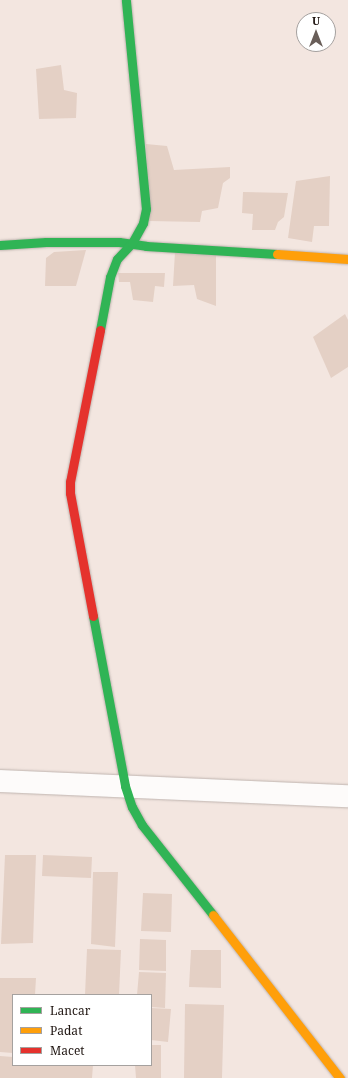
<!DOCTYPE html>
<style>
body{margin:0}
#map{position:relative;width:348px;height:1078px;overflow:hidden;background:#f3e6e0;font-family:"Noto Serif",serif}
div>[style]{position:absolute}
.building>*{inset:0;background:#e4d0c5}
.roads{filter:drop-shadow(0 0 1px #bfb4af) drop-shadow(0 0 1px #bfb4af)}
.street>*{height:22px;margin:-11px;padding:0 11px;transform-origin:11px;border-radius:11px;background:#fdfbfa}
.fast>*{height:9px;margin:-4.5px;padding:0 4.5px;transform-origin:4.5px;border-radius:4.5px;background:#30b455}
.slow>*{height:9px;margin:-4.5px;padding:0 4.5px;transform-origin:4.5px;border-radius:4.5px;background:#ff9f0a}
.jam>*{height:9px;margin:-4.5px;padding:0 4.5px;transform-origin:4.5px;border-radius:4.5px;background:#e5322d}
span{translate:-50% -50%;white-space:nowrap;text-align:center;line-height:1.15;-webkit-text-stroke:3.5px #fff;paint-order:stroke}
.legend{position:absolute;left:12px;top:994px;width:140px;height:72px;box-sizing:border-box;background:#fff;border:1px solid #a5a19f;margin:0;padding:5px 7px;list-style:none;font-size:12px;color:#1e1410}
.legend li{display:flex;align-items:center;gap:8px;height:20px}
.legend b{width:20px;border:1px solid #a5a19f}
.north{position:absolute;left:296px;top:12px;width:40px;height:40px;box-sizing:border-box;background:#fff;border:1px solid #a5a19f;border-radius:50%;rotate:0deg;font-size:11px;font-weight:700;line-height:16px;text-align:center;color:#1e1410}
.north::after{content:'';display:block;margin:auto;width:14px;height:18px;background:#695e59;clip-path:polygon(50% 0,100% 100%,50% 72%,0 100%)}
</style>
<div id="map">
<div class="building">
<div style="clip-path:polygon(61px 65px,64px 90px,77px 93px,76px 118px,39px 119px,36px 69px)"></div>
<div style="clip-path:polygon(146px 144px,167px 146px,174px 170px,230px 167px,230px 178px,223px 183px,218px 208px,202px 211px,200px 222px,149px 221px)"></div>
<div style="clip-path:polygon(330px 176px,329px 226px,314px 226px,312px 242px,288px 238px,296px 181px)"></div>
<div style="clip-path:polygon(243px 192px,288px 193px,284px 217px,278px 222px,275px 230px,252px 230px,253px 214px,242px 213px)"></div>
<div style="clip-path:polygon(86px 250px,76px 286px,45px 286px,46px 258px,54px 252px)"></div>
<div style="clip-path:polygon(175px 252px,216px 255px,216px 306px,197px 299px,194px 285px,173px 286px)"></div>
<div style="clip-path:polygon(118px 273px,165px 273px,164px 287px,155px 286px,153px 302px,133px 300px,130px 282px,119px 282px)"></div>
<div style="clip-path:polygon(345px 314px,348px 320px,348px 367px,331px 378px,313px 337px)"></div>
<div style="clip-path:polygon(5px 855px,36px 855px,33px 943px,1px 944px)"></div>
<div style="clip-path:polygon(43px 855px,92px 857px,91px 878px,42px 876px)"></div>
<div style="clip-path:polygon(93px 872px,118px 872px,115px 947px,91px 944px)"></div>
<div style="clip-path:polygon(143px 893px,172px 894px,171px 932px,141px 931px)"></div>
<div style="clip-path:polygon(140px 939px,166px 940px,166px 971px,139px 970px)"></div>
<div style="clip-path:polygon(87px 949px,121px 950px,119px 995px,85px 995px)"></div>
<div style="clip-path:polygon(191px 950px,221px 950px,221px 988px,189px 987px)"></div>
<div style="clip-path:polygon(139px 972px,166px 973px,165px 1008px,151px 1007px,151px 995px,137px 995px)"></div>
<div style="clip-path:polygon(0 978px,36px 978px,35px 995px,13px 995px,13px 1053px,0 1052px)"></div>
<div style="clip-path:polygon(185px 1004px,224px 1005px,222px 1078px,184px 1078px)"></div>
<div style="clip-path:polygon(151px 1008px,171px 1009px,168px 1042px,151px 1040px)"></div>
<div style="clip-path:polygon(151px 1045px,161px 1045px,161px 1078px,136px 1078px,135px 1065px,151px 1065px)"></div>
<div style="clip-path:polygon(0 1056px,13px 1057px,13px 1065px,93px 1065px,92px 1078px,0 1078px)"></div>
</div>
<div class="roads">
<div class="street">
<div style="left:0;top:781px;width:348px;rotate:2.5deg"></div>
</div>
<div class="fast">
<div style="left:0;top:245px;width:46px;rotate:-3.7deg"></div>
<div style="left:46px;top:242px;width:73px"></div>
<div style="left:119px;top:242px;width:27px;rotate:8deg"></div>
<div style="left:146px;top:246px;width:131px;rotate:3.5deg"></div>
<div style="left:100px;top:330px;width:54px;rotate:-79.3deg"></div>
<div style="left:110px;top:277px;width:19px;rotate:-69deg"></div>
<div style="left:117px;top:259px;width:22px;rotate:-47deg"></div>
<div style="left:132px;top:243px;width:23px;rotate:-61deg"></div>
<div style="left:143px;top:223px;width:14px;rotate:-78deg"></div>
<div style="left:146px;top:209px;width:210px;rotate:-95.5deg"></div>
<div style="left:93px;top:616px;width:173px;rotate:79.3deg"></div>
<div style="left:125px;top:786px;width:22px;rotate:72deg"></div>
<div style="left:132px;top:807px;width:21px;rotate:61deg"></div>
<div style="left:142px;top:825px;width:115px;rotate:51.7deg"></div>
</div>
<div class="slow">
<div style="left:277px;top:254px;width:71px;rotate:4deg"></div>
<div style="left:213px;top:915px;width:207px;rotate:52.1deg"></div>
</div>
<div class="jam">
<div style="left:93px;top:616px;width:125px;rotate:-100.6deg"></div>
<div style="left:70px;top:493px;width:11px;rotate:-90deg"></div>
<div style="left:70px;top:482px;width:155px;rotate:-78.8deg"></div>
</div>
</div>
<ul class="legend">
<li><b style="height:5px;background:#30b455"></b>Lancar</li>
<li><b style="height:5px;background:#ff9f0a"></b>Padat</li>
<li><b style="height:5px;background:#e5322d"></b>Macet</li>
</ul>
<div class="north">U</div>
</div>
